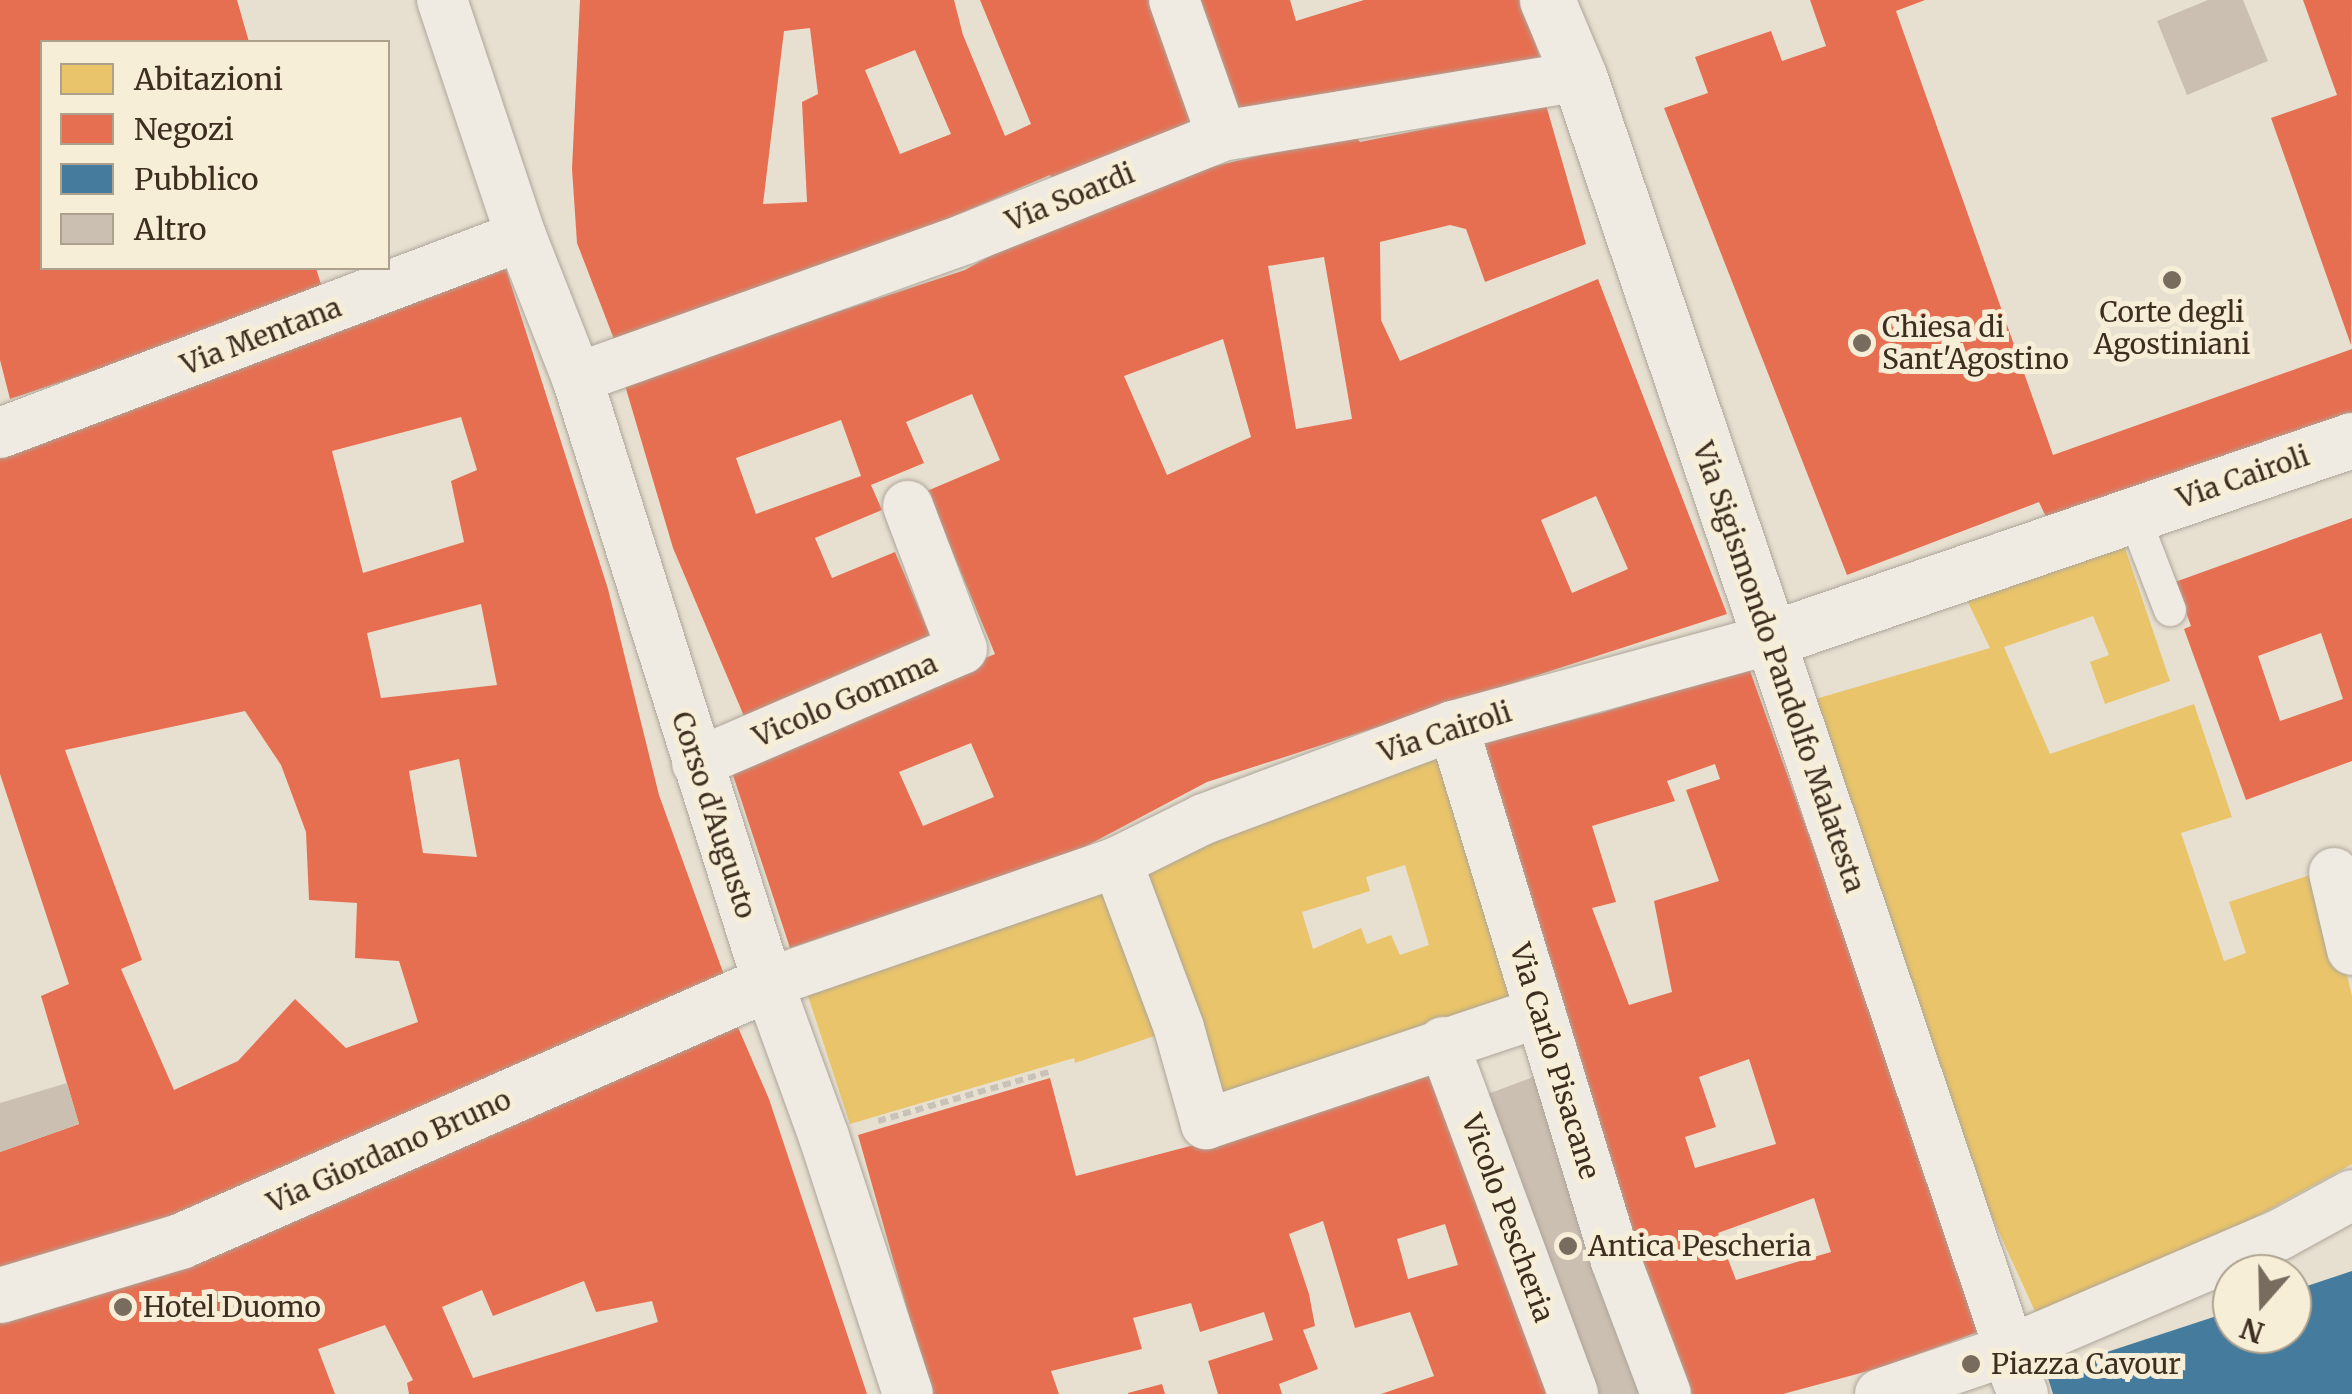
<!DOCTYPE html>
<style>
body{margin:0}
#map{position:relative;width:2352px;height:1394px;overflow:hidden;background:#e7e0d1;font-family:Merriweather,serif}
div>[style]{position:absolute}
.homes>*{inset:0;background:#e9c46a}
.shops>*{inset:0;background:#e76f51}
.public>*{inset:0;background:#457b9d}
.building>*{inset:0;background:#cbbfb2}
.path>*{height:6px;margin-top:-3px;transform-origin:0;background:repeating-linear-gradient(90deg,#c8c2b9 0 8px,transparent 0 13px)}
.roads{filter:drop-shadow(0 0 2px #ada599) drop-shadow(0 0 2px #ada599)}
.service>*{height:32px;margin:-16px;padding:0 16px;transform-origin:16px;border-radius:16px;background:#efebe3}
.pedestrian>*{height:50px;margin:-25px;padding:0 25px;transform-origin:25px;border-radius:25px;background:#efebe3}
.minor>*{height:55px;margin:-27.5px;padding:0 27.5px;transform-origin:27.5px;border-radius:27.5px;background:#efebe3}
.dots>*{width:28px;height:28px;translate:-50% -50%;box-sizing:border-box;border:5px solid #f7eed8;border-radius:50%}
span{translate:-50% -50%;white-space:nowrap;text-align:center;line-height:1.15;-webkit-text-stroke:10px #f7eed8;paint-order:stroke}
.street-label{font-size:28px;color:#3d2e20}
.poi-label{font-size:28px;color:#3d2e20}
.left{translate:0 -50%;text-align:left}
.legend{position:absolute;left:40px;top:40px;width:350px;height:230px;box-sizing:border-box;background:#f7eed8;border:2px solid #ada18e;margin:0;padding:12px 18px;list-style:none;font-size:30px;color:#3d2e20}
.legend li{display:flex;align-items:center;gap:20px;height:50px}
.legend b{width:50px;border:2px solid #ada18e}
.north{position:absolute;left:2212px;top:1254px;width:100px;height:100px;box-sizing:border-box;background:#f7eed8;border:2px solid #ada18e;border-radius:50%;rotate:200deg;font-size:28px;font-weight:700;line-height:40px;text-align:center;color:#3d2e20}
.north::after{content:'';display:block;margin:auto;width:35px;height:45px;background:#786c5e;clip-path:polygon(50% 0,100% 100%,50% 72%,0 100%)}
</style>
<div id="map">
<div class="homes">
<div style="clip-path:polygon(2123px 542px,2170px 681px,2105px 704px,2090px 662px,2109px 655px,2093px 616px,2004px 647px,2050px 754px,2194px 704px,2232px 817px,2181px 833px,2224px 961px,2246px 953px,2229px 902px,2322px 871px,2352px 996px,2352px 1164px,2181px 1258px,2038px 1318px,1962px 1151px,1812px 700px,1990px 648px,1965px 596px)"></div>
<div style="clip-path:polygon(evenodd,1453px 753px,1524px 1002px,1218px 1110px,1135px 865px,1453px 753px,1405px 865px,1429px 945px,1400px 955px,1391px 935px,1367px 944px,1361px 928px,1313px 949px,1302px 912px,1370px 891px,1366px 877px,1405px 865px)"></div>
<div style="clip-path:polygon(1113px 873px,1169px 1031px,1075px 1063px,1074px 1058px,850px 1124px,802px 978px)"></div>
</div>
<div class="shops">
<div style="clip-path:polygon(0 0,237px 0,249px 42px,42px 42px,42px 268px,316px 268px,324px 294px,10px 399px,0 360px)"></div>
<div style="clip-path:polygon(evenodd,580px 0,954px 0,963px 35px,1005px 136px,1031px 124px,980px 0,1166px 0,1204px 114px,1058px 189px,1050px 175px,796px 284px,617px 347px,577px 243px,572px 169px,580px 0,810px 28px,818px 94px,802px 102px,807px 202px,763px 204px,784px 31px,810px 28px,580px 0,915px 50px,951px 134px,900px 154px,865px 70px,915px 50px)"></div>
<div style="clip-path:polygon(1189px 0,1290px 0,1296px 21px,1364px 0,1523px 0,1540px 58px,1226px 110px)"></div>
<div style="clip-path:polygon(1810px 0,1925px 0,1896px 11px,2053px 455px,2352px 349px,2352px 423px,2052px 530px,2039px 502px,1847px 575px,1664px 108px,1708px 93px,1695px 57px,1771px 31px,1782px 61px,1826px 46px)"></div>
<div style="clip-path:polygon(2303px 0,2352px 0,2351px 345px,2271px 118px,2337px 95px)"></div>
<div style="clip-path:polygon(evenodd,1546px 105px,1586px 244px,1485px 282px,1466px 229px,1450px 225px,1380px 242px,1381px 320px,1400px 361px,1598px 279px,1727px 614px,1207px 782px,1075px 852px,790px 948px,730px 766px,995px 654px,927px 491px,1000px 460px,972px 394px,906px 422px,924px 463px,871px 485px,882px 510px,815px 538px,832px 578px,895px 552px,933px 642px,746px 721px,673px 548px,624px 382px,965px 270px,1053px 221px,1182px 174px,1353px 133px,1360px 142px,1546px 105px,1324px 257px,1352px 419px,1296px 429px,1268px 266px,1324px 257px,1546px 105px,1223px 339px,1251px 437px,1167px 475px,1124px 376px,1223px 339px,1546px 105px,841px 420px,861px 476px,756px 514px,736px 458px,841px 420px,1546px 105px,1596px 496px,1628px 569px,1572px 593px,1541px 520px,1596px 496px,1546px 105px,971px 743px,994px 797px,923px 826px,899px 772px,971px 743px)"></div>
<div style="clip-path:polygon(evenodd,506px 269px,608px 589px,659px 795px,728px 986px,302px 1169px,0 1277px,0 1152px,79px 1124px,41px 996px,69px 984px,0 774px,0 458px,199px 375px,506px 269px,461px 417px,477px 470px,451px 481px,464px 542px,363px 573px,332px 451px,461px 417px,506px 269px,481px 604px,497px 685px,381px 698px,367px 633px,481px 604px,506px 269px,245px 711px,281px 765px,306px 832px,309px 900px,357px 903px,355px 958px,399px 961px,418px 1022px,346px 1048px,295px 999px,238px 1061px,174px 1090px,121px 969px,142px 960px,65px 750px,245px 711px,506px 269px,459px 759px,477px 857px,423px 853px,409px 771px,459px 759px)"></div>
<div style="clip-path:polygon(evenodd,2352px 518px,2352px 761px,2246px 800px,2184px 629px,2191px 626px,2175px 582px,2352px 518px,2321px 633px,2343px 699px,2280px 721px,2258px 656px,2321px 633px)"></div>
<div style="clip-path:polygon(evenodd,1749px 668px,1986px 1329px,1883px 1367px,1783px 1394px,1675px 1394px,1473px 744px,1601px 713px,1749px 668px,1715px 764px,1720px 779px,1686px 790px,1719px 881px,1654px 901px,1672px 992px,1629px 1005px,1592px 908px,1616px 902px,1592px 826px,1675px 801px,1667px 781px,1715px 764px,1749px 668px,1749px 1059px,1776px 1144px,1695px 1168px,1685px 1137px,1716px 1127px,1699px 1077px,1749px 1059px,1749px 668px,1814px 1198px,1831px 1252px,1736px 1280px,1718px 1233px,1814px 1198px)"></div>
<div style="clip-path:polygon(evenodd,734px 1018px,769px 1099px,867px 1394px,409px 1394px,407px 1383px,413px 1380px,385px 1325px,318px 1349px,335px 1394px,0 1394px,0 1321px,734px 1018px,584px 1281px,596px 1312px,652px 1301px,658px 1322px,473px 1378px,442px 1307px,482px 1290px,493px 1316px,584px 1281px)"></div>
<div style="clip-path:polygon(evenodd,1431px 1056px,1558px 1394px,1381px 1394px,1434px 1376px,1410px 1312px,1355px 1328px,1323px 1221px,1289px 1234px,1309px 1294px,1315px 1326px,1303px 1330px,1318px 1369px,1279px 1384px,1282px 1394px,1218px 1394px,1208px 1361px,1273px 1340px,1264px 1312px,1200px 1332px,1191px 1303px,1133px 1318px,1142px 1349px,1051px 1371px,1059px 1394px,931px 1394px,858px 1135px,1050px 1078px,1076px 1176px,1259px 1128px,1431px 1056px,1445px 1224px,1458px 1265px,1408px 1279px,1397px 1239px,1445px 1224px)"></div>
<div style="clip-path:polygon(1162px 1384px,1165px 1394px,1128px 1394px,1128px 1393px)"></div>
</div>
<div class="public">
<div style="clip-path:polygon(2352px 1271px,2352px 1394px,2053px 1394px,2046px 1372px,2232px 1311px,2232px 1334px,2292px 1334px,2292px 1291px)"></div>
</div>
<div class="building">
<div style="clip-path:polygon(2208px 0,2243px 0,2268px 61px,2187px 95px,2157px 21px)"></div>
<div style="clip-path:polygon(1541px 1074px,1658px 1394px,1586px 1394px,1477px 1098px)"></div>
<div style="clip-path:polygon(67px 1083px,79px 1124px,0 1152px,0 1103px)"></div>
</div>
<div class="path">
<div style="left:878px;top:1121px;width:178px;rotate:-16deg"></div>
</div>
<div class="roads">
<div class="service">
<div style="left:2133px;top:514px;width:103px;rotate:68.9deg"></div>
</div>
<div class="pedestrian">
<div style="left:442px;top:0;width:249px;rotate:71.5deg"></div>
<div style="left:521px;top:236px;width:153px;rotate:68.5deg"></div>
<div style="left:577px;top:378px;width:634px;rotate:72.48deg"></div>
<div style="left:768px;top:983px;width:164px;rotate:70deg"></div>
<div style="left:824px;top:1137px;width:270px;rotate:71.9deg"></div>
<div style="left:1174px;top:0;width:144px;rotate:70.6deg"></div>
<div style="left:577px;top:378px;width:412px;rotate:-19.7deg"></div>
<div style="left:965px;top:239px;width:277px;rotate:-21.8deg"></div>
<div style="left:1222px;top:136px;width:362px;rotate:-9.5deg"></div>
<div style="left:0;top:433px;width:557px;rotate:-20.71deg"></div>
<div style="left:1453px;top:726px;width:559px;rotate:73.06deg"></div>
<div style="left:1616px;top:1261px;width:142px;rotate:69.4deg"></div>
<div style="left:697px;top:763px;width:288px;rotate:-23.3deg"></div>
<div style="left:962px;top:649px;width:153px;rotate:-110.7deg"></div>
<div style="left:1117px;top:862px;width:177px;rotate:69.5deg"></div>
<div style="left:1179px;top:1028px;width:100px;rotate:74.3deg"></div>
<div style="left:1206px;top:1124px;width:352px;rotate:-18.5deg"></div>
<div style="left:2334px;top:873px;width:79px;rotate:76.8deg"></div>
<div style="left:768px;top:983px;width:369px;rotate:-19.1deg"></div>
<div style="left:1117px;top:862px;width:97px;rotate:-26.3deg"></div>
<div style="left:1204px;top:819px;width:266px;rotate:-20.5deg"></div>
<div style="left:1453px;top:726px;width:329px;rotate:-15.3deg"></div>
<div style="left:1770px;top:639px;width:736px;rotate:71.37deg"></div>
<div style="left:1443px;top:1042px;width:375px;rotate:69.7deg"></div>
<div style="left:2006px;top:1351px;width:46px;rotate:68.4deg"></div>
<div style="left:1880px;top:1394px;width:143px;rotate:-18.8deg"></div>
<div style="left:2015px;top:1348px;width:287px;rotate:-23.2deg"></div>
<div style="left:2279px;top:1235px;width:83px;rotate:-28.7deg"></div>
</div>
<div class="minor">
<div style="left:1547px;top:0;width:82px;rotate:67.2deg"></div>
<div style="left:1579px;top:76px;width:595px;rotate:71.26deg"></div>
<div style="left:1770px;top:639px;width:615px;rotate:-18.88deg"></div>
<div style="left:0;top:1295px;width:188px;rotate:-16.7deg"></div>
<div style="left:180px;top:1241px;width:642px;rotate:-23.69deg"></div>
</div>
</div>
<div class="dots">
<div style="left:2172px;top:280px;background:#786c5e"></div>
<div style="left:1862px;top:343px;background:#786c5e"></div>
<div style="left:1568px;top:1246px;background:#786c5e"></div>
<div style="left:123px;top:1307px;background:#786c5e"></div>
<div style="left:1971px;top:1364px;background:#786c5e"></div>
</div>
<div class="street-label">
<span style="left:1070px;top:197px;rotate:-22deg">Via Soardi</span>
<span style="left:261px;top:336px;rotate:-21deg">Via Mentana</span>
<span style="left:2243px;top:477px;rotate:-19deg">Via Cairoli</span>
<span style="left:1779px;top:667px;rotate:71deg">Via Sigismondo Pandolfo Malatesta</span>
<span style="left:845px;top:700px;rotate:-23deg">Vicolo Gomma</span>
<span style="left:1445px;top:732px;rotate:-18deg">Via Cairoli</span>
<span style="left:714px;top:815px;rotate:72deg">Corso d'Augusto</span>
<span style="left:1555px;top:1061px;rotate:73deg">Via Carlo Pisacane</span>
<span style="left:389px;top:1151px;rotate:-24deg">Via Giordano Bruno</span>
<span style="left:1508px;top:1218px;rotate:70deg">Vicolo Pescheria</span>
</div>
<div class="poi-label">
<span style="left:2172px;top:328px">Corte degli<br>Agostiniani</span>
<span class="left" style="left:1882px;top:343px">Chiesa di<br>Sant'Agostino</span>
<span class="left" style="left:1588px;top:1246px">Antica Pescheria</span>
<span class="left" style="left:143px;top:1307px">Hotel Duomo</span>
<span class="left" style="left:1991px;top:1364px">Piazza Cavour</span>
</div>
<ul class="legend">
<li><b style="height:28px;background:#e9c46a"></b>Abitazioni</li>
<li><b style="height:28px;background:#e76f51"></b>Negozi</li>
<li><b style="height:28px;background:#457b9d"></b>Pubblico</li>
<li><b style="height:28px;background:#cbbfb2"></b>Altro</li>
</ul>
<div class="north">N</div>
</div>
